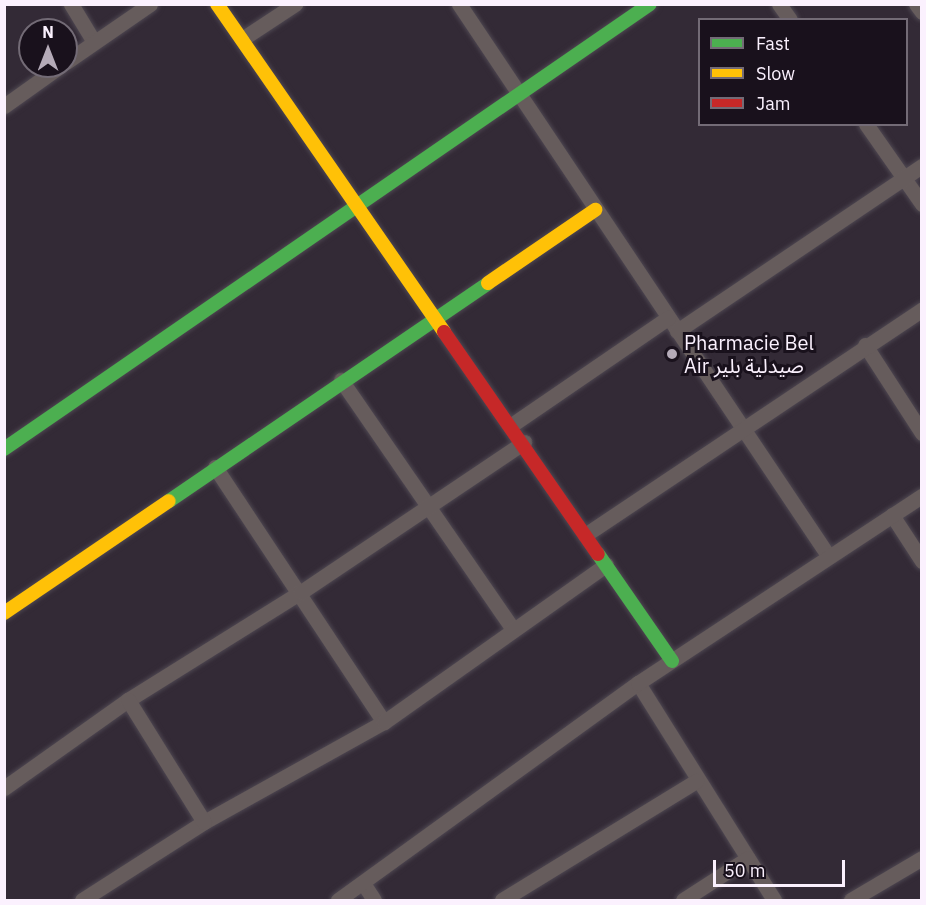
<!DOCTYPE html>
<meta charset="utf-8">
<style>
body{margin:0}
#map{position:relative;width:926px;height:905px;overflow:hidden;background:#332a36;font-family:"IBM Plex Sans","Noto Sans Arabic",sans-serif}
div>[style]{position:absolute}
.roads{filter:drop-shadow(0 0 2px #4e4751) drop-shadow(0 0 2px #4e4751)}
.street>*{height:15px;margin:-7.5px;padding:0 7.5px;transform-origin:7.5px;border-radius:7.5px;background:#665c5c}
.fast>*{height:14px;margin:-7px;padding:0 7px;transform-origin:7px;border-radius:7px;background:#4caf50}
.slow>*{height:14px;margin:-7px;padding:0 7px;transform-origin:7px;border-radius:7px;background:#ffc107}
.jam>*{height:14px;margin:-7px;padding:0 7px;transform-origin:7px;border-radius:7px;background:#c62828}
.dots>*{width:16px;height:16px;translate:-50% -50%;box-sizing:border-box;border:3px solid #19111c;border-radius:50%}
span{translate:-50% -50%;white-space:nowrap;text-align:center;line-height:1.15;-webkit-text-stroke:6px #19111c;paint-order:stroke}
.poi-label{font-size:20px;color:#fbf1fe}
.left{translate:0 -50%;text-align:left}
.frame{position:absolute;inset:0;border:6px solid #fbf1fe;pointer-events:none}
.legend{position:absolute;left:698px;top:18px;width:210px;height:108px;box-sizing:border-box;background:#19111c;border:2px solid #736b76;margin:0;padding:8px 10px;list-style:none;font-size:18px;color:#fbf1fe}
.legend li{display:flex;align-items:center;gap:12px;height:30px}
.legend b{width:30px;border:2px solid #736b76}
.north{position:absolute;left:18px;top:18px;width:60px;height:60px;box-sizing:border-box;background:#19111c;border:2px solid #736b76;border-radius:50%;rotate:0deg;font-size:16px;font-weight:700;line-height:24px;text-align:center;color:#fbf1fe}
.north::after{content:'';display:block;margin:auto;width:21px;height:27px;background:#b5abb8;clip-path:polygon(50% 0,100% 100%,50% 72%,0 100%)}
.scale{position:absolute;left:713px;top:860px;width:132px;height:27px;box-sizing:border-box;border:3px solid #fbf1fe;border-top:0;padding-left:8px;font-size:18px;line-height:21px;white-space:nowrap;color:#fbf1fe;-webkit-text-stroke:4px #19111c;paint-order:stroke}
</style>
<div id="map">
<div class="roads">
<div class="street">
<div style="left:71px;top:4px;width:44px;rotate:58.8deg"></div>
<div style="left:459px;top:4px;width:662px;rotate:56.21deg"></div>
<div style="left:779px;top:4px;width:19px;rotate:55deg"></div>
<div style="left:916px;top:4px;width:10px;rotate:53deg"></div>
<div style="left:242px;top:39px;width:64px;rotate:-33.4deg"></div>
<div style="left:66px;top:62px;width:102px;rotate:-34.6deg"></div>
<div style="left:4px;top:106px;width:69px;rotate:-35.5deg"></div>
<div style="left:866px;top:124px;width:98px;rotate:55deg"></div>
<div style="left:677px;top:331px;width:295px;rotate:-34deg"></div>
<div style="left:865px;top:345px;width:105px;rotate:57.1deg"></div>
<div style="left:341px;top:380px;width:303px;rotate:55.4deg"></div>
<div style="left:513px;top:424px;width:188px;rotate:-34.4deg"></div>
<div style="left:215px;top:467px;width:306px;rotate:56.5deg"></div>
<div style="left:892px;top:515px;width:55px;rotate:56.9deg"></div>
<div style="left:585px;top:535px;width:406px;rotate:-33.8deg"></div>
<div style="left:638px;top:683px;width:256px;rotate:57.9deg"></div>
<div style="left:4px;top:788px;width:152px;rotate:-35.4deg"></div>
<div style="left:128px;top:700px;width:204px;rotate:-32deg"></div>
<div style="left:301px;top:592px;width:269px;rotate:-33.9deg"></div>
<div style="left:204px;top:822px;width:206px;rotate:-29.1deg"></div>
<div style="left:384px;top:722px;width:272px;rotate:-35.3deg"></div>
<div style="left:363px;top:883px;width:20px;rotate:57deg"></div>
<div style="left:82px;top:900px;width:145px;rotate:-32.6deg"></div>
<div style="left:204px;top:822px;width:144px;rotate:-121.9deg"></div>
<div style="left:338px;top:900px;width:370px;rotate:-35.9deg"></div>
<div style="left:638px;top:683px;width:340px;rotate:-33.4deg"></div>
<div style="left:502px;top:900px;width:228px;rotate:-31.5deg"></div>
<div style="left:683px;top:900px;width:77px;rotate:-32.9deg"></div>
<div style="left:851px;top:900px;width:82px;rotate:-30.6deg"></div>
</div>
<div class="fast">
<div style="left:4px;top:449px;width:784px;rotate:-34.56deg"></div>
<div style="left:169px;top:501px;width:386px;rotate:-34.3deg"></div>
<div style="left:598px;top:554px;width:130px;rotate:55.3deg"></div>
</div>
<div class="slow">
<div style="left:217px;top:4px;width:399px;rotate:55.3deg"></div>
<div style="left:488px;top:283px;width:130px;rotate:-34.3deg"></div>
<div style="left:4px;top:613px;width:199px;rotate:-34.2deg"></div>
</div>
<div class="jam">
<div style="left:444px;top:332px;width:270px;rotate:55.3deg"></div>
</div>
</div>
<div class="dots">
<div style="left:672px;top:354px;background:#b5abb8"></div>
</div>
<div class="poi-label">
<span class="left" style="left:684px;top:354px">Pharmacie Bel<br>Air صيدلية بلير</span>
</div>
<div class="frame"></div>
<ul class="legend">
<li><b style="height:8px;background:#4caf50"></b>Fast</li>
<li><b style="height:8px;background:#ffc107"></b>Slow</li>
<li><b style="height:8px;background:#c62828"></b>Jam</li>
</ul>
<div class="north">N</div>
<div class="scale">50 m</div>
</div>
